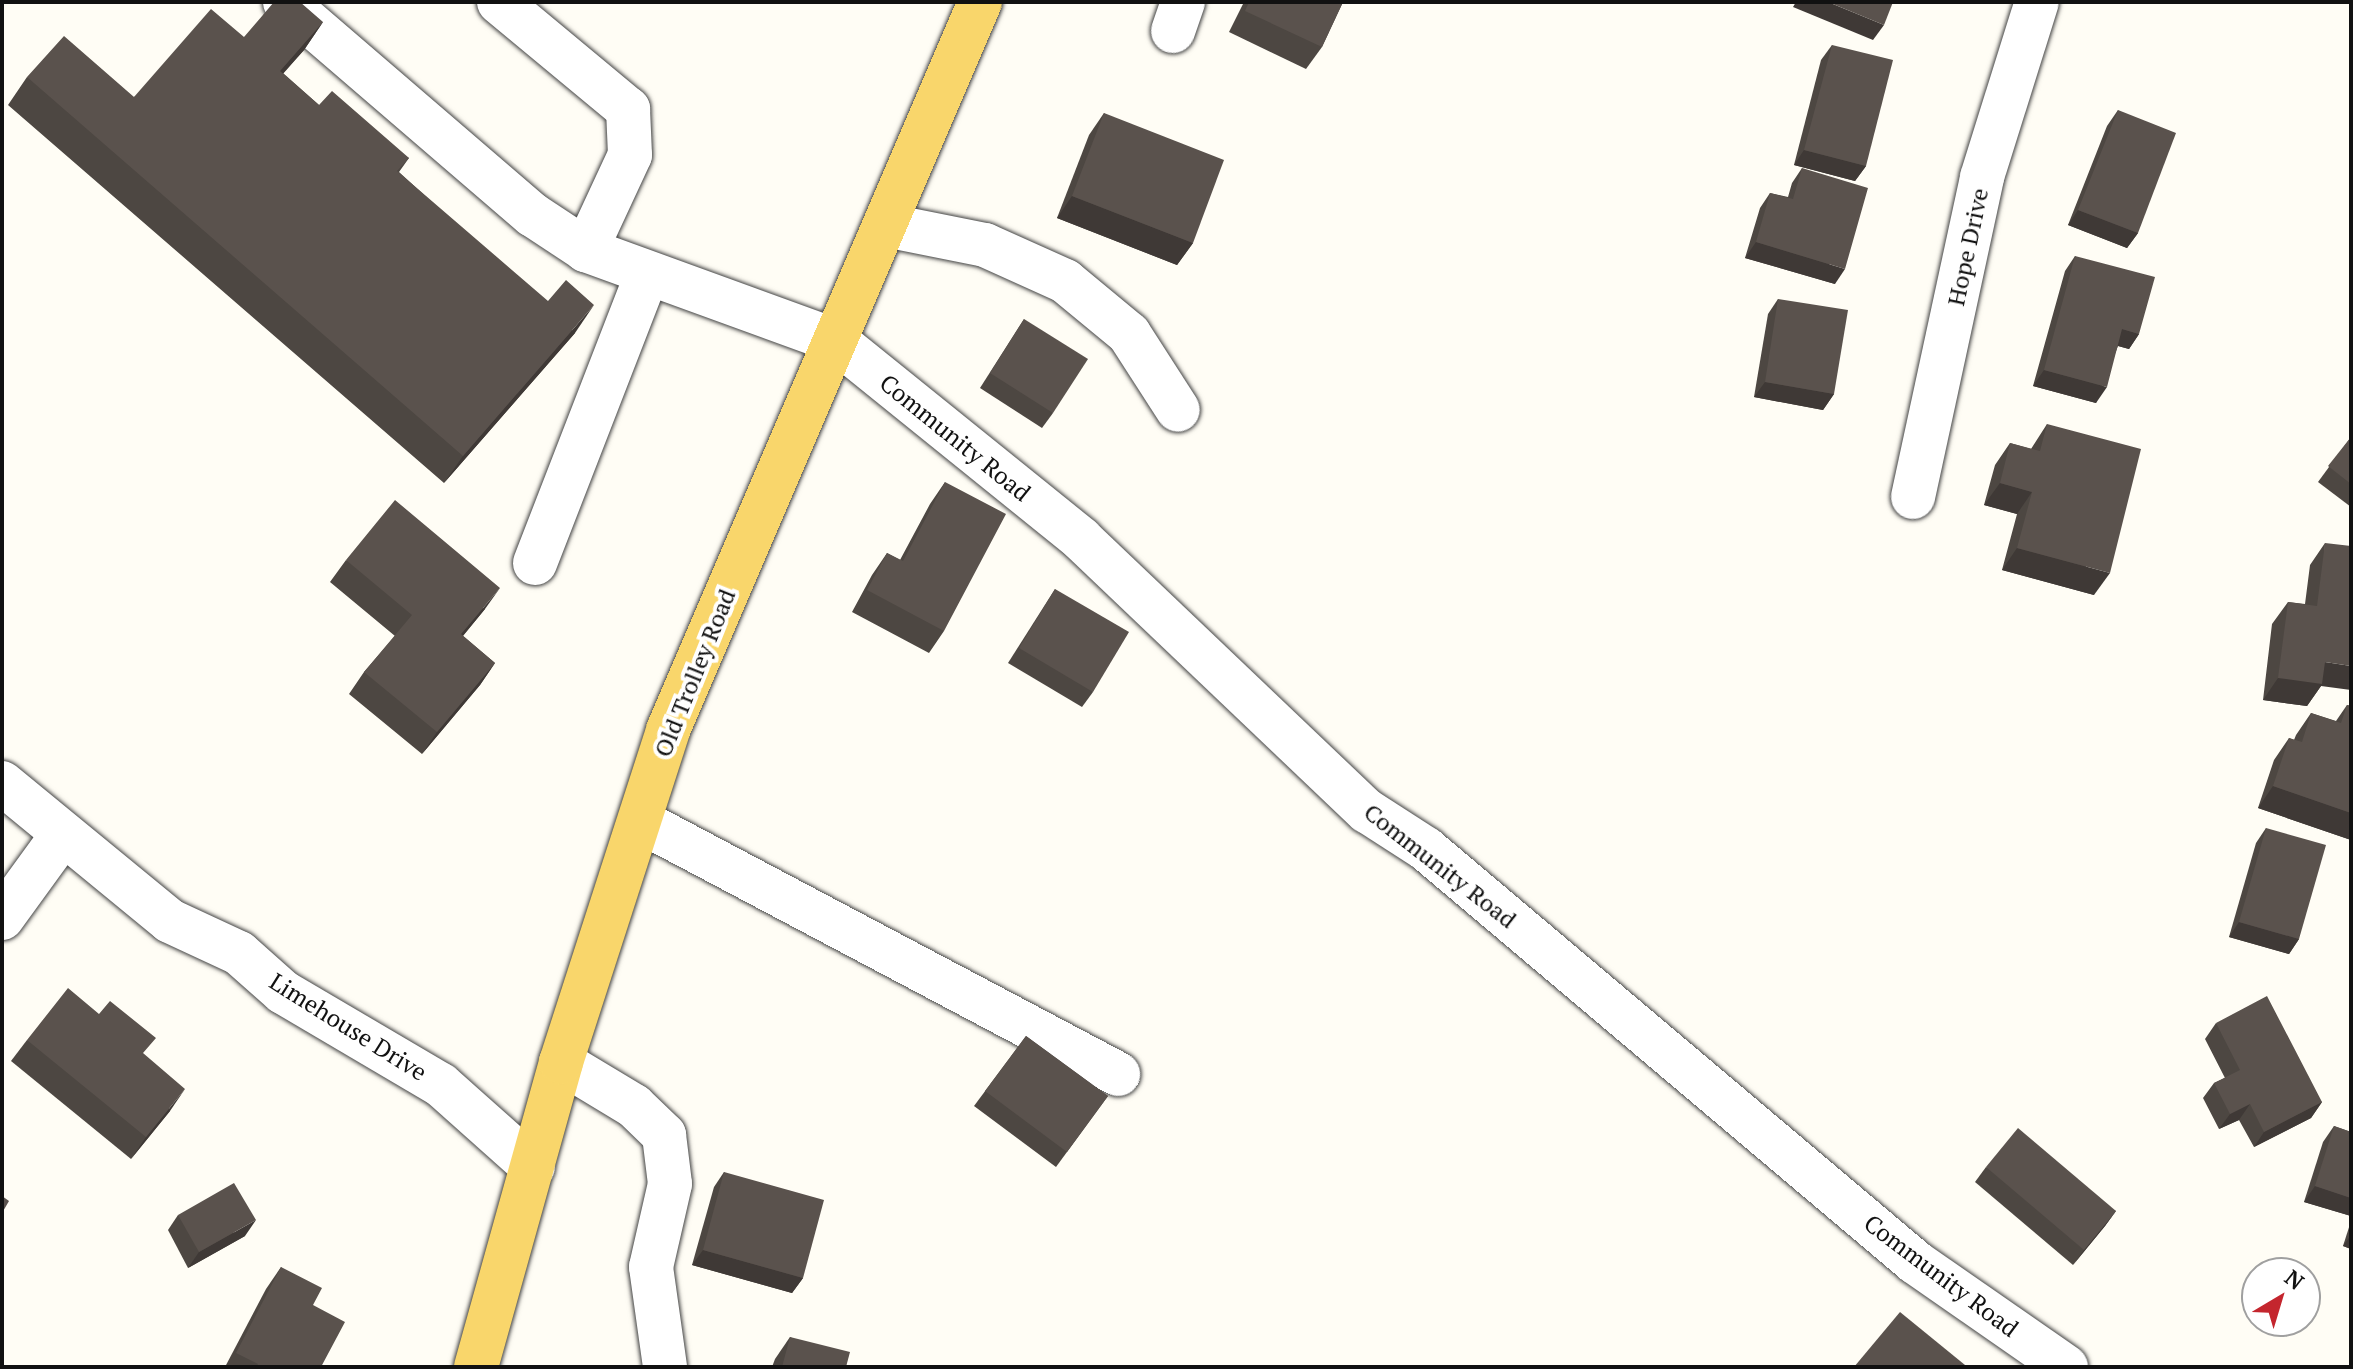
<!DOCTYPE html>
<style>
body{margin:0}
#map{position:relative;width:2353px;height:1369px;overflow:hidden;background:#fffdf5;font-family:"PT Serif",serif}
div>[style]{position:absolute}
.roads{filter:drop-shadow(0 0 2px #444) drop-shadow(0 0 2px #444)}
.minor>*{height:44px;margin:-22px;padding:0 22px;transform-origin:22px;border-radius:22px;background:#fff}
.major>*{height:44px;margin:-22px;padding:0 22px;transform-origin:22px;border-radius:22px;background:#f9d66b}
.wall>*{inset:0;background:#4d4742}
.shaded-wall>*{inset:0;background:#3f3936}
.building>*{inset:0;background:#5a524d}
span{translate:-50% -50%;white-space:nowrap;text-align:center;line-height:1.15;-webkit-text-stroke:8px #fff;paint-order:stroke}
.street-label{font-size:24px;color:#111}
.frame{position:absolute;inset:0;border:4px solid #111;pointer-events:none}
.north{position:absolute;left:2241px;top:1257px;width:80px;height:80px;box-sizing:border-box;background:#fff;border:2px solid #a0a0a0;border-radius:50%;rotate:38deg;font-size:22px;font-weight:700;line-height:32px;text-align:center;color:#111}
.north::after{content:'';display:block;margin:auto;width:28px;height:36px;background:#c4262e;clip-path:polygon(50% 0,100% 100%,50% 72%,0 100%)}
</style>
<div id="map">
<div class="roads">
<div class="minor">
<div style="left:285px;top:2px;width:327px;rotate:40.7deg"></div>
<div style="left:533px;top:215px;width:64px;rotate:33.4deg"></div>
<div style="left:586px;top:250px;width:266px;rotate:20deg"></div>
<div style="left:836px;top:341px;width:315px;rotate:38.9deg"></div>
<div style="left:1081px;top:539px;width:395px;rotate:43.6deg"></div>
<div style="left:1367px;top:811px;width:70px;rotate:32.8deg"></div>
<div style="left:1426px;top:849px;width:640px;rotate:40.18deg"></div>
<div style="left:1915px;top:1262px;width:184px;rotate:34.8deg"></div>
<div style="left:499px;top:2px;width:168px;rotate:39.7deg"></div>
<div style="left:628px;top:109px;width:46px;rotate:87.5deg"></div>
<div style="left:630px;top:155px;width:105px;rotate:114.9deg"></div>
<div style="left:1173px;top:31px;width:31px;rotate:-71deg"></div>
<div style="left:885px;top:225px;width:102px;rotate:11.3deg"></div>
<div style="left:985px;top:245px;width:88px;rotate:24.2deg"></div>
<div style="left:1065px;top:281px;width:83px;rotate:39.6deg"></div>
<div style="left:1129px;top:334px;width:90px;rotate:57.2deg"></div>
<div style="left:1913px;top:497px;width:327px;rotate:-77.8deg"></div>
<div style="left:1982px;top:177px;width:183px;rotate:-72.6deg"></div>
<div style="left:535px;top:563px;width:310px;rotate:-68.8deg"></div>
<div style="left:2px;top:783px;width:217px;rotate:39.4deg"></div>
<div style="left:170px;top:921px;width:76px;rotate:24.9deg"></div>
<div style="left:239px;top:953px;width:59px;rotate:41.6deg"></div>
<div style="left:283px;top:992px;width:183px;rotate:30.5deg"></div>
<div style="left:441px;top:1085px;width:123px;rotate:41.7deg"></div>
<div style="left:640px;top:821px;width:541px;rotate:27.89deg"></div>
<div style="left:2px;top:918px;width:104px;rotate:-54deg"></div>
<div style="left:561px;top:1062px;width:85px;rotate:31.1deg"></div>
<div style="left:634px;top:1106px;width:42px;rotate:44deg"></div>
<div style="left:664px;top:1135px;width:49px;rotate:83deg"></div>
<div style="left:670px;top:1184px;width:85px;rotate:102.9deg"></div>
<div style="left:651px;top:1267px;width:101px;rotate:82deg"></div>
</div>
<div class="major">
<div style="left:476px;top:1367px;width:317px;rotate:-74.4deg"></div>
<div style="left:561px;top:1062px;width:349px;rotate:-72.1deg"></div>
<div style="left:668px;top:730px;width:792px;rotate:-66.8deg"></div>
</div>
</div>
<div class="wall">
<div style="clip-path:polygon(1244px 2px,1343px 2px,1322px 47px,1306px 69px,1229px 32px)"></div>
<div style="clip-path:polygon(323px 22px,304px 50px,283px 73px,319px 105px,409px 158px,399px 172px,575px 333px,444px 483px,8px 105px,27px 77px,134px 97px,244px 37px)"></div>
<div style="clip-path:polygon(1832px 45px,1866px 166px,1855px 181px,1794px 165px,1821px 60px)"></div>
<div style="clip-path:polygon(2118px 110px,2138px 233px,2127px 248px,2068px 225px,2107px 126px)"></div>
<div style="clip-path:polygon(1104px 113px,1193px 243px,1177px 265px,1057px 218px,1089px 135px)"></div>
<div style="clip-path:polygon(1802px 168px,1835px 284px,1745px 258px,1760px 208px,1770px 193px,1788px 197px,1792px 183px)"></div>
<div style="clip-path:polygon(2075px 256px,2139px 334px,2129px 349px,2118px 346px,2096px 403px,2033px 386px,2065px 271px)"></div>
<div style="clip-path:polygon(1778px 299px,1834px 394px,1823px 410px,1754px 397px,1768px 314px)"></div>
<div style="clip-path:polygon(1024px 319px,1053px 413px,1042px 428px,980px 388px)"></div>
<div style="clip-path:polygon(2047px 424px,2094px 595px,2002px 570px,2017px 514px,1984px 505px,1995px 465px,2010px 443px,2031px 449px)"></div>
<div style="clip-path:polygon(2351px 437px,2351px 507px,2318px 482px)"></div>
<div style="clip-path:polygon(945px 482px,944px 631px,929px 653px,852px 612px,872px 575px,887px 553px,900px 560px,930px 504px)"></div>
<div style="clip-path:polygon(2325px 543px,2321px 686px,2307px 706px,2263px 700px,2272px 624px,2288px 602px,2305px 604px,2310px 565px)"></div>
<div style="clip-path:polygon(346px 560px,485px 609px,463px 636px,495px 663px,480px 685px,422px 754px,349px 694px,364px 672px,395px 636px,330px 582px)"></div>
<div style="clip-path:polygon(1055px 589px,1093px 692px,1082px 707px,1008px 663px)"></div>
<div style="clip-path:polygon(2347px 705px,2351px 706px,2351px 840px,2258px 808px,2274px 760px,2289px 738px,2294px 740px,2296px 735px,2311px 713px,2336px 721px)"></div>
<div style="clip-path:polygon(2266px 828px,2299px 939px,2289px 954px,2229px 937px,2256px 843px)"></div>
<div style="clip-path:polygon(2216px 1023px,2322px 1102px,2311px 1118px,2254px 1147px,2239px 1120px,2219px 1129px,2203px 1098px,2214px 1083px,2225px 1078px,2205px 1039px)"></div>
<div style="clip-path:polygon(1026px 1036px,1108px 1096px,1056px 1167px,974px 1106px)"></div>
<div style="clip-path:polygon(27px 1040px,144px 1055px,170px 1111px,131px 1159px,11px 1061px)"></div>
<div style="clip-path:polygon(2334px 1126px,2351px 1132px,2351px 1216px,2304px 1202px,2323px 1142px)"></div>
<div style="clip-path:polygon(1986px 1167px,2116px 1211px,2105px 1226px,2073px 1265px,1975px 1182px)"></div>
<div style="clip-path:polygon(724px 1172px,803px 1278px,792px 1293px,692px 1265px,714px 1187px)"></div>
<div style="clip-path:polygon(178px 1215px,245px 1236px,188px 1268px,168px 1230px)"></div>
<div style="clip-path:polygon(2351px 1221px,2351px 1249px,2343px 1246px)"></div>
<div style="clip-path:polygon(281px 1267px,313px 1305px,321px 1367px,225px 1367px,266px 1289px)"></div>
<div style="clip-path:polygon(790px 1337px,846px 1367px,772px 1367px,775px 1359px)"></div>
</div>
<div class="shaded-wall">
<div style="clip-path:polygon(1796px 2px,1828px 2px,1884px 25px,1873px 40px,1793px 7px)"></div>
<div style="clip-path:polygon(323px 22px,304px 50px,261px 99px,280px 71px)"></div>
<div style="clip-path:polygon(1804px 150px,1866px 166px,1855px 181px,1794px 165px)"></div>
<div style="clip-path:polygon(1072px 196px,1193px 243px,1177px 265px,1057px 218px)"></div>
<div style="clip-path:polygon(2078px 210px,2138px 233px,2127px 248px,2068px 225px)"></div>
<div style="clip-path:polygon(1756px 242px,1845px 269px,1835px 284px,1745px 258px)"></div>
<div style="clip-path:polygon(594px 305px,575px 333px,444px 483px,463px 456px)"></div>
<div style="clip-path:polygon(2122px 329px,2139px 334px,2129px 349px,2111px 344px)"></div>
<div style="clip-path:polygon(2044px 370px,2107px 387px,2096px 403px,2033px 386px)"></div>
<div style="clip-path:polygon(1765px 382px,1834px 394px,1823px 410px,1754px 397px)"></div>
<div style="clip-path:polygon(2000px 483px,2032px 492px,2017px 514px,1984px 505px)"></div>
<div style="clip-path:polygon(2017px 548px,2110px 573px,2094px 595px,2002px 570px)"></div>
<div style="clip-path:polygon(500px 588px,485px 609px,446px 656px,461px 634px)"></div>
<div style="clip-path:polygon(2325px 662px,2351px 666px,2351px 690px,2321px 686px,2307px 706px,2263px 700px,2278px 678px)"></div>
<div style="clip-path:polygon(495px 663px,480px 685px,422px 754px,437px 732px)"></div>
<div style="clip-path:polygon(2273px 786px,2351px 813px,2351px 840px,2258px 808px)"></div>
<div style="clip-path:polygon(2239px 922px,2299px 939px,2289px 954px,2229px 937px)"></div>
<div style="clip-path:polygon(185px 1089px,170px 1111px,131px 1159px,146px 1137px)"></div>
<div style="clip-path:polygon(2322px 1102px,2311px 1118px,2254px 1147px,2264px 1132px)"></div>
<div style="clip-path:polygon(2250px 1104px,2239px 1120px,2219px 1129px,2230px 1114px)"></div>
<div style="clip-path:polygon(2315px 1186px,2351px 1198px,2351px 1216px,2304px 1202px)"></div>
<div style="clip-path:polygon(2116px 1211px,2105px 1226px,2073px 1265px,2084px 1250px)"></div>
<div style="clip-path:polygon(256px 1220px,245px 1236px,188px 1268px,199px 1252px)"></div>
<div style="clip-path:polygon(2351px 1235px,2351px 1249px,2343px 1246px)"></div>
<div style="clip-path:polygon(703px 1250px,803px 1278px,792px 1293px,692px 1265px)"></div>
</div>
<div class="building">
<div style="clip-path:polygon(274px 2px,300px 2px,323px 22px,280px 71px,319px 105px,332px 91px,409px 158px,397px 171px,548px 301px,566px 280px,594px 305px,463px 456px,27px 77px,64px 36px,134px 97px,211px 9px,244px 37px)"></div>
<div style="clip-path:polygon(1249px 2px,1343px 2px,1322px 47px,1245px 11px)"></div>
<div style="clip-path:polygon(1828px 2px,1893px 2px,1884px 25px)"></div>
<div style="clip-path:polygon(1832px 45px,1893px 60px,1866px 166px,1804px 150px)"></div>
<div style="clip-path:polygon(2118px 110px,2176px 133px,2138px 233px,2078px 210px)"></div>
<div style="clip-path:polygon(1104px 113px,1224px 160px,1193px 243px,1072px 196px)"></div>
<div style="clip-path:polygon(1802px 168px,1868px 188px,1845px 269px,1756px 242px,1770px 193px,1793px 199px)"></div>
<div style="clip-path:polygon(2075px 256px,2155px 277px,2139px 334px,2122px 329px,2107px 387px,2044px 370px)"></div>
<div style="clip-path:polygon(1778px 299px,1848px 310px,1834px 394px,1765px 382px)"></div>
<div style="clip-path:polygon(1024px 319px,1088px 359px,1053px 413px,990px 373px)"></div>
<div style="clip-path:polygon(2047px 424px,2141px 449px,2110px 573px,2017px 548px,2032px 492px,2000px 483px,2010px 443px,2040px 451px)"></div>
<div style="clip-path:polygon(2351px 437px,2351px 484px,2328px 466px)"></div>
<div style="clip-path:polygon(945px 482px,1006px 514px,944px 631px,867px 590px,887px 553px,903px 561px)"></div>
<div style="clip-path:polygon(395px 500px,500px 588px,461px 634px,495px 663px,437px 732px,364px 672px,412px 615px,346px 560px)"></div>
<div style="clip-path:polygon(2325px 543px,2351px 546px,2351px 666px,2325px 662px,2322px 684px,2278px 678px,2288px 602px,2317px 606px)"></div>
<div style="clip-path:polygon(1055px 589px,1129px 632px,1093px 692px,1019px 648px)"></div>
<div style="clip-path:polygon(2347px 705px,2351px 706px,2351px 813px,2273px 786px,2289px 738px,2302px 742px,2311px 713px,2341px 723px)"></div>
<div style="clip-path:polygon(2266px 828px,2326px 845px,2299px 939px,2239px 922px)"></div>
<div style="clip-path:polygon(68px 988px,99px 1014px,110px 1001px,156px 1038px,143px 1053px,185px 1089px,146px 1137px,27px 1040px)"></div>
<div style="clip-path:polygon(2267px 996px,2322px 1102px,2264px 1132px,2250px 1104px,2230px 1114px,2214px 1083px,2240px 1070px,2216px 1023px)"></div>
<div style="clip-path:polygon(1026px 1036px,1108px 1096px,1067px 1152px,985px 1091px)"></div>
<div style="clip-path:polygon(2334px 1126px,2351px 1132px,2351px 1198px,2315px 1186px)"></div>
<div style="clip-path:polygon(2018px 1128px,2116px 1211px,2084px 1250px,1986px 1167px)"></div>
<div style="clip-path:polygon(724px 1172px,824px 1200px,803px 1278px,703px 1250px)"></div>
<div style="clip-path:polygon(234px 1183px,256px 1220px,199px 1252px,178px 1215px)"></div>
<div style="clip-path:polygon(2px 1196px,9px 1201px,2px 1213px)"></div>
<div style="clip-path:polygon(281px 1267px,322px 1288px,313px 1305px,345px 1322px,321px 1367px,256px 1367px,258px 1364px,236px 1353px)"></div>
<div style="clip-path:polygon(1900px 1312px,1965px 1365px,1964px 1367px,1854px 1367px)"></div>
<div style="clip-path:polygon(790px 1337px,850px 1352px,846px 1367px,782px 1367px)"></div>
</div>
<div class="street-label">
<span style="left:1968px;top:247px;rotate:-78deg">Hope Drive</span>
<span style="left:955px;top:438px;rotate:39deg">Community Road</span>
<span style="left:695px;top:673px;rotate:-68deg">Old Trolley Road</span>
<span style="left:1440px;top:866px;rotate:38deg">Community Road</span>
<span style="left:348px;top:1027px;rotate:32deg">Limehouse Drive</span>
<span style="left:1941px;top:1276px;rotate:37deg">Community Road</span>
</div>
<div class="frame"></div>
<div class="north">N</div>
</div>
